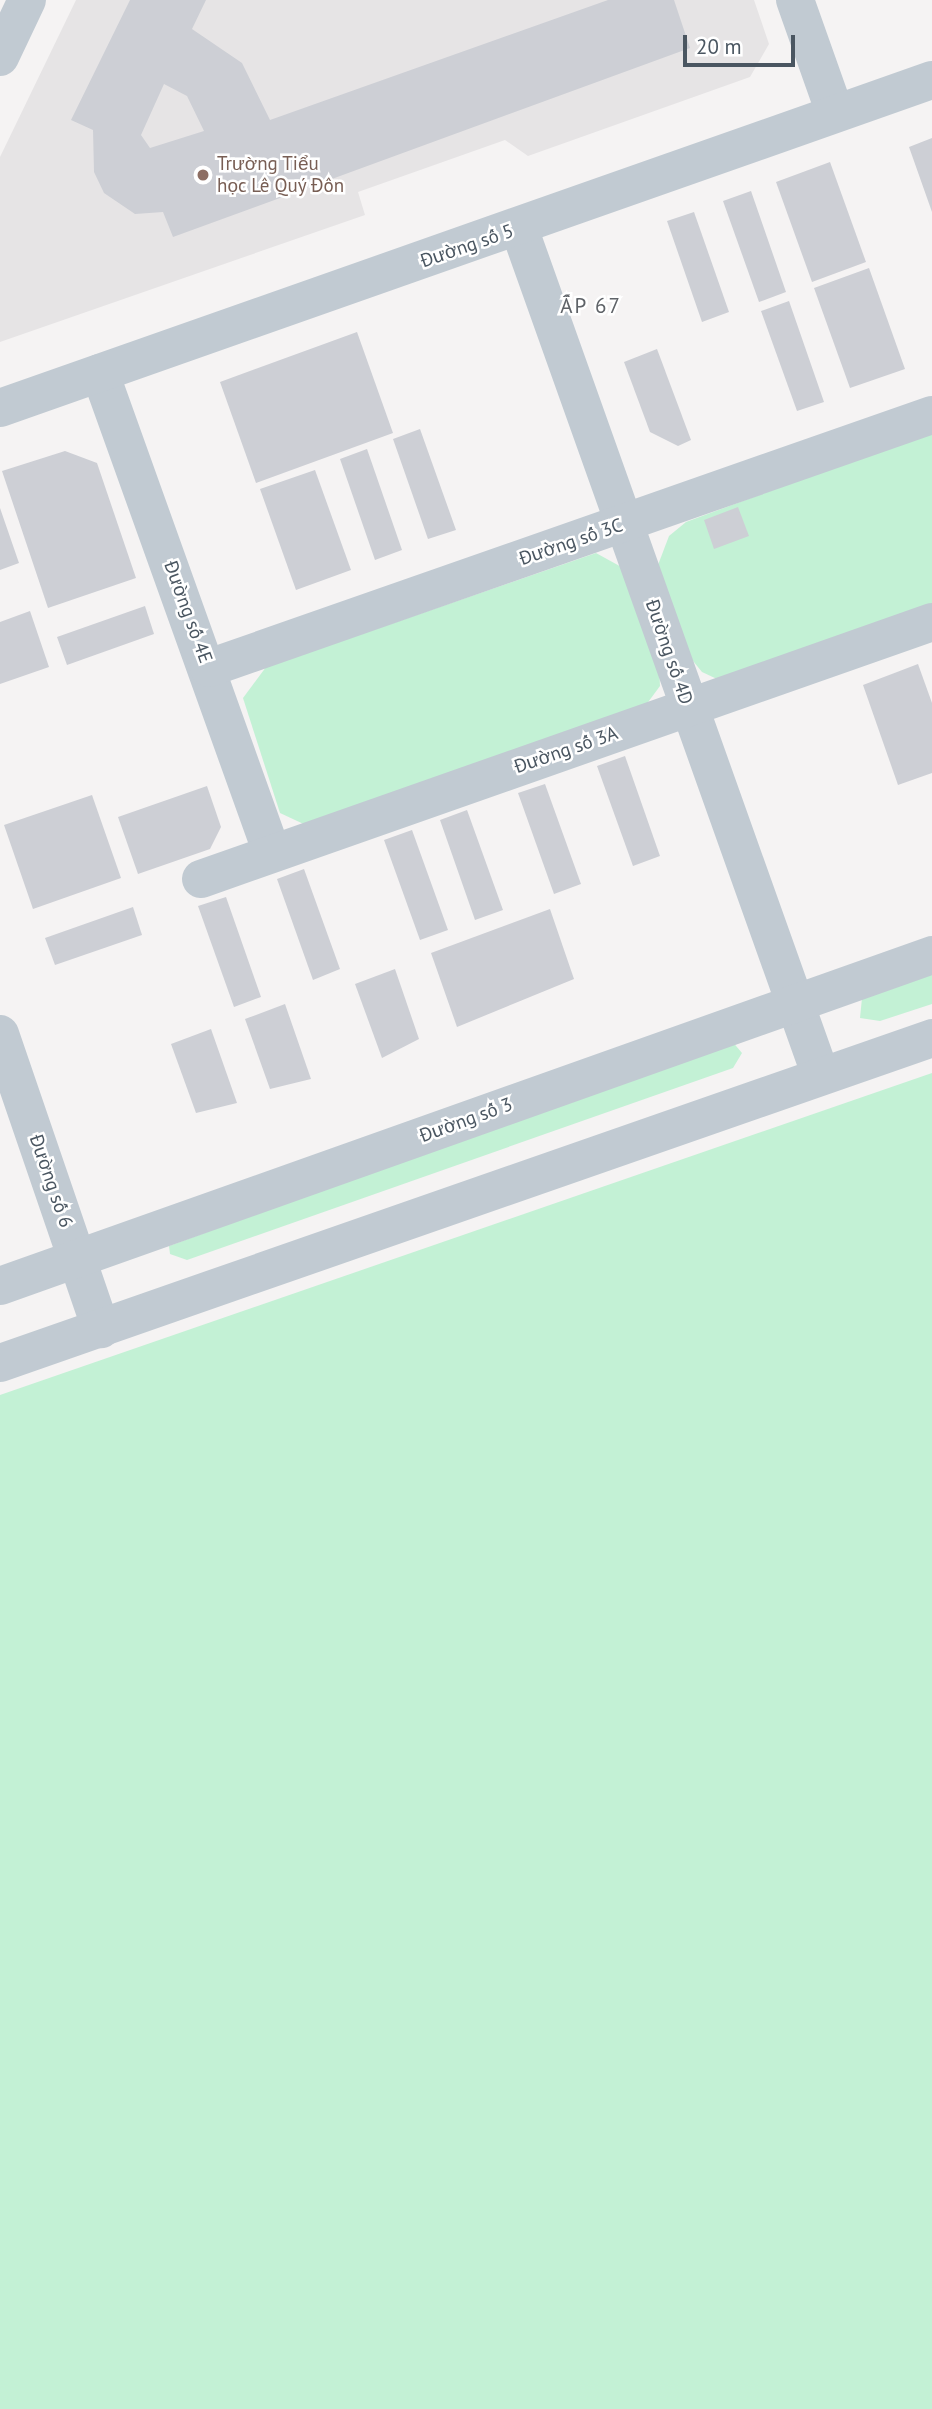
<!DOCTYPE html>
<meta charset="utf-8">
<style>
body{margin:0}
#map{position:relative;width:932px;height:2409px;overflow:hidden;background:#f5f3f3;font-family:"PT Sans",sans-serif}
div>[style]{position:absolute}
.education>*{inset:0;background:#e6e4e5}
.green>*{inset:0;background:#c3f1d5}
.building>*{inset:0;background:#cdcfd5}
.minor>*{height:38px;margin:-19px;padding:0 19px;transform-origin:19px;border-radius:19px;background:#c1cad2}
.dots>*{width:19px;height:19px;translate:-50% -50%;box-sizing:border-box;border:4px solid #fff;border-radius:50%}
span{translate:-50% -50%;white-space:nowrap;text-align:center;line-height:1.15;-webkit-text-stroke:5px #fff;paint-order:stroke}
.education-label{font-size:19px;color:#785e54}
.left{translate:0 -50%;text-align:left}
.street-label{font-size:19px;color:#4a5661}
.neighbourhood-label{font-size:21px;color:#5f6368;letter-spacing:2px}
.scale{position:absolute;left:683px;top:35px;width:112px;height:32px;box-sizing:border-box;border:4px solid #4a5661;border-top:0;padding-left:9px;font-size:21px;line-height:24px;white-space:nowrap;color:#4a5661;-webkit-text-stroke:5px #fff;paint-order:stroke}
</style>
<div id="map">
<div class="education">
<div style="clip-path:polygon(76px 0,754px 0,769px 44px,750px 77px,528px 156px,505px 140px,358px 192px,365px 215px,0 342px,0 157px)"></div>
</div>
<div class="green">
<div style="clip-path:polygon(932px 431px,932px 611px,717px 679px,702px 672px,689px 656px,658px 565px,669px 536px,686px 522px)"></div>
<div style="clip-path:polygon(596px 553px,625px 569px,659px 667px,660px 686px,643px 709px,310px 827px,280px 813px,243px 698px,266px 667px)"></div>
<div style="clip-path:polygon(932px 968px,932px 1004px,880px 1021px,860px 1018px,862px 998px)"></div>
<div style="clip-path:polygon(731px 1040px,742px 1053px,733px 1068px,187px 1260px,170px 1254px,169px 1246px)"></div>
<div style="clip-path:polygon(932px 1073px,932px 2409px,0 2409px,0 1395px)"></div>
</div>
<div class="building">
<div style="clip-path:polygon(evenodd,130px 0,206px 0,192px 29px,242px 63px,270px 120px,608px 0,674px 0,690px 48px,173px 237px,163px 212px,135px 214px,104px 193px,94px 172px,93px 130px,71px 120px,130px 0,164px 84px,187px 96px,204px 131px,150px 148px,141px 135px,164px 84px)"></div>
<div style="clip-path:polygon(932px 138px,932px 212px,909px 147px)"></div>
<div style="clip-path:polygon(830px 162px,866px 262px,812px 282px,776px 182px)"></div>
<div style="clip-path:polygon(751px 191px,786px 292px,759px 302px,723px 201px)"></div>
<div style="clip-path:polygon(694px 212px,729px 312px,702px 322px,667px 221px)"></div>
<div style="clip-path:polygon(869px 268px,905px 369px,850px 388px,814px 288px)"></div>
<div style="clip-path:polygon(789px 301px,824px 402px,797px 411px,761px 311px)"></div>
<div style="clip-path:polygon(357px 332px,393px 433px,256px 483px,220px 382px)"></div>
<div style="clip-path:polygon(657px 349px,691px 440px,678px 446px,650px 432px,624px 362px)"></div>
<div style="clip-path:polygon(420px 429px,456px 530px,428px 539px,393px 439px)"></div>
<div style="clip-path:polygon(367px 449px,402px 550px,375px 560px,340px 459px)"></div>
<div style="clip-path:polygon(65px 451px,97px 463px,136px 578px,48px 608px,2px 471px)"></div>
<div style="clip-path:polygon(315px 470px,351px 570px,296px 590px,260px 489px)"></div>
<div style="clip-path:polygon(738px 507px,749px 536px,714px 549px,704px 520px)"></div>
<div style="clip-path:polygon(0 508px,19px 563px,0 570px)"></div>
<div style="clip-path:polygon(145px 606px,154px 634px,67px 665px,57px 637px)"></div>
<div style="clip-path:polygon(30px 611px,49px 667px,0 684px,0 622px)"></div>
<div style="clip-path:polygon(918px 664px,932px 703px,932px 773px,898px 785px,863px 685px)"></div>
<div style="clip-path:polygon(625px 756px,660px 856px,633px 866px,597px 766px)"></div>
<div style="clip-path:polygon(545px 784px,581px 884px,554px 894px,518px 793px)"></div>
<div style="clip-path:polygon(207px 786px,221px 827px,210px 849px,138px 874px,118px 817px)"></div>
<div style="clip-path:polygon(92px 795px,121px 878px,33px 909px,4px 825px)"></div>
<div style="clip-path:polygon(467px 810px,503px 910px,475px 920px,440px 820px)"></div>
<div style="clip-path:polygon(412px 830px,448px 930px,420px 940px,384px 840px)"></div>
<div style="clip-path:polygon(304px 869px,340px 969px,313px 980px,277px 879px)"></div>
<div style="clip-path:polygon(226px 897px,261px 997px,234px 1007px,198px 906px)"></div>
<div style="clip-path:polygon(133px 907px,142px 935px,55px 965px,45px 938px)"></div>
<div style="clip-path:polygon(550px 909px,574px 979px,457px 1027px,431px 953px)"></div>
<div style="clip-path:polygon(395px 969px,419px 1039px,382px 1058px,355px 984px)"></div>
<div style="clip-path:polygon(285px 1004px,311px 1079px,270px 1089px,245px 1019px)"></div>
<div style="clip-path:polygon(211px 1029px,237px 1103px,196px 1113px,171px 1044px)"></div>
</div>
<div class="minor">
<div style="left:795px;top:0;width:120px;rotate:70.5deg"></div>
<div style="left:0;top:57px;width:63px;rotate:-64.7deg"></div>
<div style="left:519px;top:228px;width:900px;rotate:70.4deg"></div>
<div style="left:100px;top:373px;width:510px;rotate:70.29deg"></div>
<div style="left:0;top:408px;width:988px;rotate:-19.39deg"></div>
<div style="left:209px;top:668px;width:766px;rotate:-19.29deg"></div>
<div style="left:201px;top:879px;width:775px;rotate:-19.37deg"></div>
<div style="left:0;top:1034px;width:312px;rotate:71.1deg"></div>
<div style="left:0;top:1286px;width:989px;rotate:-19.55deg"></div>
<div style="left:0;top:1363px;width:987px;rotate:-19.22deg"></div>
</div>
<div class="dots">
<div style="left:203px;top:175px;background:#8d6e63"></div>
</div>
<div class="education-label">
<span class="left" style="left:217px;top:175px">Trường Tiểu<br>học Lê Quý Đôn</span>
</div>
<div class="street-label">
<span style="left:467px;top:246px;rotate:-19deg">Đường số 5</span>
<span style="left:571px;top:542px;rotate:-19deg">Đường số 3C</span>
<span style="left:188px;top:612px;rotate:70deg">Đường số 4E</span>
<span style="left:669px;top:652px;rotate:71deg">Đường số 4D</span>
<span style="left:566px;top:750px;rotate:-19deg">Đường số 3A</span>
<span style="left:466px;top:1120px;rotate:-20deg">Đường số 3</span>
<span style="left:51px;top:1181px;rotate:71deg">Đường số 6</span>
</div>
<div class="neighbourhood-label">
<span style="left:591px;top:306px">ẤP 67</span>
</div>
<div class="scale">20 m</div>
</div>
